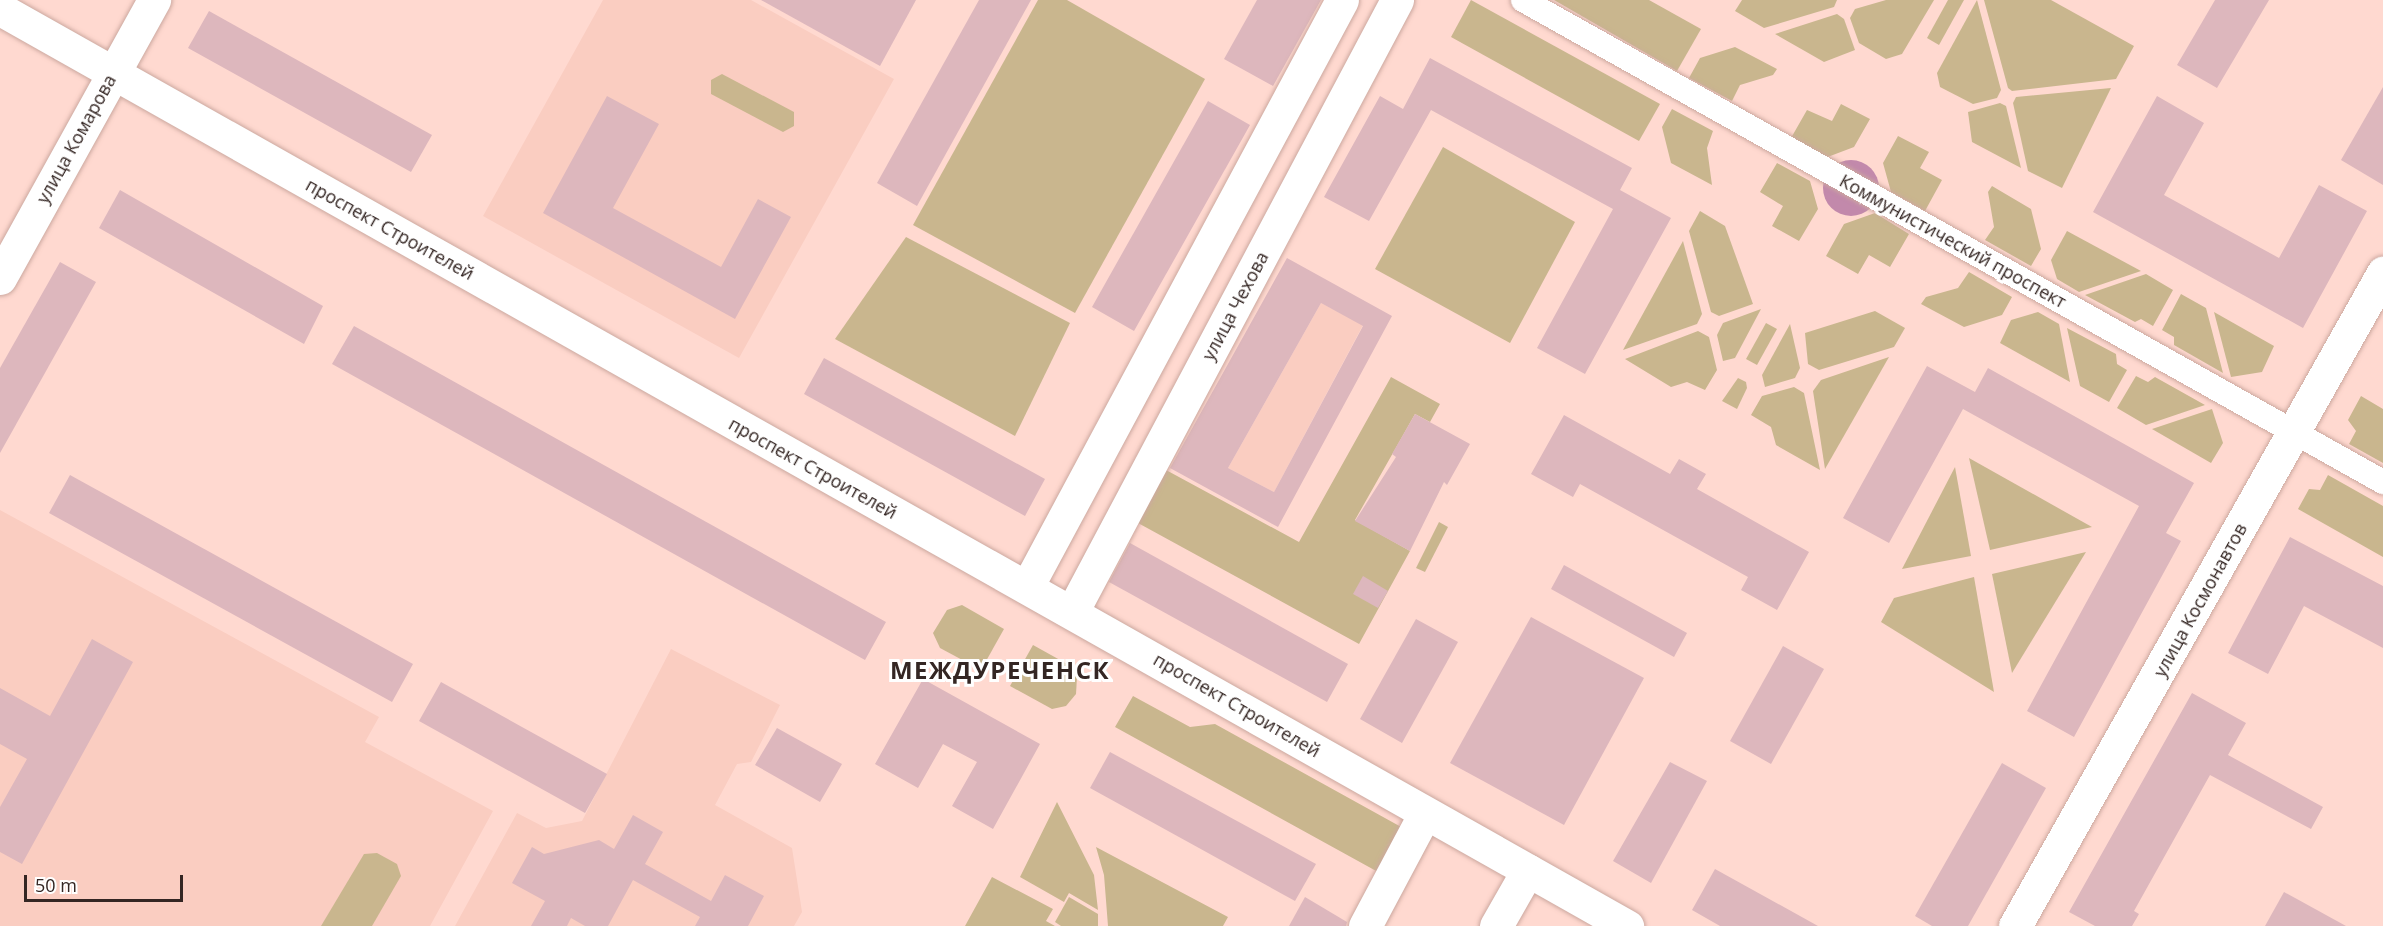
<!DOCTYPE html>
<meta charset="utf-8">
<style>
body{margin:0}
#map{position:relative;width:2383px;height:926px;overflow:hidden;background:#ffd9d0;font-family:"Open Sans",sans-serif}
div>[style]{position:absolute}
.built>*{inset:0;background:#facdc1}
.green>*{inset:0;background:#c9b68e}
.water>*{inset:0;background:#c289ab}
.round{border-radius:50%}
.building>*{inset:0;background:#ddb7bd}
.roads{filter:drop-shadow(0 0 2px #cca89f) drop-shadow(0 0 2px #cca89f)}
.street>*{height:24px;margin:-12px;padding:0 12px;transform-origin:12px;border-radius:12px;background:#fff}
.secondary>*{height:33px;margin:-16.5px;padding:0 16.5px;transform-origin:16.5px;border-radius:16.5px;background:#fff}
span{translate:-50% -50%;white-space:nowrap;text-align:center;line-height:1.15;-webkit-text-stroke:6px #fff;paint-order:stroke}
.street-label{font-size:18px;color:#342623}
.district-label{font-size:24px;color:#342623;font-weight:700;letter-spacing:1.5px}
.scale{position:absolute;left:24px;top:875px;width:159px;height:27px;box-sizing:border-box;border:3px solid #342623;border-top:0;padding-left:8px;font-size:18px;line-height:21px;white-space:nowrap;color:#342623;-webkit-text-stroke:4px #fff;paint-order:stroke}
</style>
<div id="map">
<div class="built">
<div style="clip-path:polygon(603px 0,751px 0,894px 79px,739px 358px,483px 216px)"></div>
<div style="clip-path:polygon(1321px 303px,1363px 325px,1274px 492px,1228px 468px)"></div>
<div style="clip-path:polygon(0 510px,379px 717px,365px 742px,493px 811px,430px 926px,0 926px)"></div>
<div style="clip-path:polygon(671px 649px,780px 705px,751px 762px,737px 764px,715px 805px,792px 848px,802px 912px,794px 926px,455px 926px,517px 813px,546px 828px,582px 821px)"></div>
</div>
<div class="green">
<div style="clip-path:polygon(1038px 0,1067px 0,1205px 79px,1075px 313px,913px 225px)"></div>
<div style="clip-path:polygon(1471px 0,1660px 104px,1639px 141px,1451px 37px)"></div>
<div style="clip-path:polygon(1554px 0,1649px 0,1701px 29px,1677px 71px)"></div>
<div style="clip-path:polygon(1742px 0,1837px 0,1834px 7px,1764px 28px,1735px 11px)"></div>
<div style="clip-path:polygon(1886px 0,1934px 0,1902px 54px,1886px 59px,1859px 43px,1850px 18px,1855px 9px)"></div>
<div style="clip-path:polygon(1948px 0,1964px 0,1939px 45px,1927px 38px)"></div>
<div style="clip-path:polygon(1977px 0,2001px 90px,1997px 98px,1973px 104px,1940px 87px,1937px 73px)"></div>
<div style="clip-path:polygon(1984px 0,2051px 0,2134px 46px,2116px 79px,2012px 91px,2008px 88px)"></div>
<div style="clip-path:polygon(1837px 14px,1844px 19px,1855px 50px,1824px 62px,1775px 34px)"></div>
<div style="clip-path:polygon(1735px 47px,1777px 69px,1773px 75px,1740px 85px,1732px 101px,1689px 78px,1700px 58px)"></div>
<div style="clip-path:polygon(722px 74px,794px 112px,794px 126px,783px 132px,711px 94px,711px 80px)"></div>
<div style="clip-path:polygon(2111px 88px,2062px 188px,2028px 171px,2013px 103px,2016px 97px)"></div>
<div style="clip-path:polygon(2000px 103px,2006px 106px,2021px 168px,1972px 142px,1968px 112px)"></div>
<div style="clip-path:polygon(1841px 104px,1870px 119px,1854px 147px,1825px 158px,1791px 138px,1807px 110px,1832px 121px)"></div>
<div style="clip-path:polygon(1672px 109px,1713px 131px,1707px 148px,1712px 185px,1671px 163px,1662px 127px)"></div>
<div style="clip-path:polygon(1898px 136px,1929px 152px,1920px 168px,1942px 180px,1925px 211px,1891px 192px,1883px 163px)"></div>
<div style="clip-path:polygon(1443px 147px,1575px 222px,1510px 343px,1375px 269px)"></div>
<div style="clip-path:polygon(1777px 163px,1810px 181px,1818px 209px,1799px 241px,1772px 226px,1783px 206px,1760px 192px)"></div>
<div style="clip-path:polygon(1992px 186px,2031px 209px,2041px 249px,2031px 266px,1985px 240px,1994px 227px,1988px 192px)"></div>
<div style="clip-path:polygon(1700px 211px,1725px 226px,1753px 304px,1719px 316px,1711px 312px,1689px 231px)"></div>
<div style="clip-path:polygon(1875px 213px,1909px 234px,1890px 267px,1869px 255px,1858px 274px,1826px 256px,1844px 224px)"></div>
<div style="clip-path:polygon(2067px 231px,2141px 271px,2079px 292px,2057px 279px,2051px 260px)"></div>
<div style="clip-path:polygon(906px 237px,1070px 323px,1015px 436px,835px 339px)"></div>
<div style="clip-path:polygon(1683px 241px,1702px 314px,1697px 324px,1623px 350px)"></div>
<div style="clip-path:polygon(1969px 272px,2012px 297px,2002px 315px,1964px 327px,1921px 304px,1926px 297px,1958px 288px)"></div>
<div style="clip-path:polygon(2146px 274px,2173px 290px,2153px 326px,2141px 319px,2135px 322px,2085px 295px)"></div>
<div style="clip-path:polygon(2181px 294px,2206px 308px,2223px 373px,2174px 345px,2174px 337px,2162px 330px)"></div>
<div style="clip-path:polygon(1761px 309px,1735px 358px,1723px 361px,1717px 335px,1723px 323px)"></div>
<div style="clip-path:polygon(1875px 311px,1905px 328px,1894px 347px,1819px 370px,1808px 364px,1805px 333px)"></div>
<div style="clip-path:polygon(2038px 312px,2059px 324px,2070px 382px,2000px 343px,2011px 320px)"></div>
<div style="clip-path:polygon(2214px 312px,2274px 346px,2262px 372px,2231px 377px)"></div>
<div style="clip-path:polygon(1766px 323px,1777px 329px,1757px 365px,1746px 359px)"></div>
<div style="clip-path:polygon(1790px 324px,1800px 368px,1795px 378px,1765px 387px,1762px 375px)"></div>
<div style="clip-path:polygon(2067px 328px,2116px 354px,2117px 364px,2127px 370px,2109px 402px,2080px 386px)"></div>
<div style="clip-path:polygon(1698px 331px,1709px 337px,1717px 370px,1705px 390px,1687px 382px,1671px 387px,1625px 359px)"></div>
<div style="clip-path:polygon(1889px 357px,1825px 469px,1813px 391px,1821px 380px)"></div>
<div style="clip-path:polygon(2136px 376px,2148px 382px,2155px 377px,2205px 405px,2146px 425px,2117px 408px)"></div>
<div style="clip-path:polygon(1391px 377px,1440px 404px,1430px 422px,1415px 414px,1355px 520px,1410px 551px,1359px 644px,1138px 523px,1166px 470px,1299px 542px)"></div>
<div style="clip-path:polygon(1738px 378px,1746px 382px,1747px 388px,1737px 409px,1722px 401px)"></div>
<div style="clip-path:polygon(1794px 387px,1804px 393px,1820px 470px,1776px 445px,1771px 427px,1751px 415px,1762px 396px)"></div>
<div style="clip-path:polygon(2361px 396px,2383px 409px,2383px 463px,2349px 444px,2356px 431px,2348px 420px)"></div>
<div style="clip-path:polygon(2212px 409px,2223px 443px,2211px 463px,2152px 429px)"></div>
<div style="clip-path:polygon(1969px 458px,2092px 527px,1990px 550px)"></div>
<div style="clip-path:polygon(1955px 467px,1971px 556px,1902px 569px)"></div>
<div style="clip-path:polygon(2328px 475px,2383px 506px,2383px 557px,2298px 509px,2309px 489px,2320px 490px)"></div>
<div style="clip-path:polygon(1439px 522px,1448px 527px,1425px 572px,1416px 568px)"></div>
<div style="clip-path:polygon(2086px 552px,2012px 673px,1992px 574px)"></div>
<div style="clip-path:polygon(1974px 577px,1994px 692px,1881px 622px,1894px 598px)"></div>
<div style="clip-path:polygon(962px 605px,1004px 629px,981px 670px,940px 648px,933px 633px,947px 610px)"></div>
<div style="clip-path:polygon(1033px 645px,1069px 665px,1077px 677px,1076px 694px,1066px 706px,1052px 709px,1010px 686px)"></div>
<div style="clip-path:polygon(1133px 696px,1190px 727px,1215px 724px,1403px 828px,1378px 872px,1115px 727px)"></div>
<div style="clip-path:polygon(1057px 802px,1094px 875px,1098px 910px,1069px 893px,1064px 902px,1020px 877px)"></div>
<div style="clip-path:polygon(1096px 847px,1228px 917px,1223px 926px,1108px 926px,1104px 875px)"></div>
<div style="clip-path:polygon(377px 853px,397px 864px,401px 876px,372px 926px,321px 926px,364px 854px)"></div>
<div style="clip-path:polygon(992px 877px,1053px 909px,1046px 921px,1055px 926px,965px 926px)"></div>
<div style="clip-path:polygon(1069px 897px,1098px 914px,1098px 926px,1061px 926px,1055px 922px)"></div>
</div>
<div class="water">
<div class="round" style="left:1823px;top:160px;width:56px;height:56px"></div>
</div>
<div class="building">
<div style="clip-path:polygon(761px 0,916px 0,880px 66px)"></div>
<div style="clip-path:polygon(979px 0,1031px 0,917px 206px,877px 183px)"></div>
<div style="clip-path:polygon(1257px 0,1321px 0,1273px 86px,1224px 59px)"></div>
<div style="clip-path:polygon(2215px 0,2269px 0,2217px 88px,2177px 65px)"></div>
<div style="clip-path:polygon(209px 11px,432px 135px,411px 172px,188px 48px)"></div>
<div style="clip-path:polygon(1430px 58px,1632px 168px,1620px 190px,1671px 218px,1585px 374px,1537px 348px,1613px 209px,1431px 110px,1369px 221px,1324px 197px,1380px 96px,1403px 109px)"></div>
<div style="clip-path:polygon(2383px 87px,2383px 185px,2341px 160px)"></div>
<div style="clip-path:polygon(607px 96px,659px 124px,613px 208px,721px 267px,758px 199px,791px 217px,735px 319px,543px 213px)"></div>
<div style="clip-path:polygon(2157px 96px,2204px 123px,2164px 195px,2279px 258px,2319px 185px,2367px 211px,2303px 328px,2093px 212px)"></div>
<div style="clip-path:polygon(1208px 101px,1250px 125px,1134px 331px,1092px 307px)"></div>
<div style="clip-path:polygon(120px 190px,323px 306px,304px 344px,99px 228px)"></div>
<div style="clip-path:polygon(evenodd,1287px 258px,1392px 316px,1278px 527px,1170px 468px,1287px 258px,1321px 303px,1363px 326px,1274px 492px,1228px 468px,1321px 303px)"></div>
<div style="clip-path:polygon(60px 262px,96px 282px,0 453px,0 368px)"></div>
<div style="clip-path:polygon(354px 326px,886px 622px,865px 660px,332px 364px)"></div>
<div style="clip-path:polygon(824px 358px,1045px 479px,1025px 516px,804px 394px)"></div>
<div style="clip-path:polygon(1927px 366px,1975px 392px,1988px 368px,2194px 483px,2166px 533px,2181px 541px,2074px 737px,2027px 711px,2139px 506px,1963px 409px,1889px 543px,1843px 518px)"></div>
<div style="clip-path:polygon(1415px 414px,1470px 444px,1447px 485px,1444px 482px,1410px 551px,1355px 521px,1396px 457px,1392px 454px)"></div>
<div style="clip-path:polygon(1564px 415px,1670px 474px,1679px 459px,1706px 474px,1697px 489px,1809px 552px,1777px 610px,1741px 590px,1748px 577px,1580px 484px,1573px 497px,1531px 474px)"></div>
<div style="clip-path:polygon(70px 475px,413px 664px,392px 702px,49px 513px)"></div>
<div style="clip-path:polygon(2290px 537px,2383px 586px,2383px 648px,2304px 606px,2268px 674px,2228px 653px)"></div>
<div style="clip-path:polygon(1130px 543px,1348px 664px,1327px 702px,1109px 582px)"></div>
<div style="clip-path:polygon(1564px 565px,1687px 633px,1674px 657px,1551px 589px)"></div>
<div style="clip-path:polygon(1363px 576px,1388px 591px,1378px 608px,1353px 594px)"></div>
<div style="clip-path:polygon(1531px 617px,1644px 678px,1564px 825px,1450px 763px)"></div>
<div style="clip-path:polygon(1416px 619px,1458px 642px,1402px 743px,1360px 719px)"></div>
<div style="clip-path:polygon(92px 639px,133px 662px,22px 864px,0 852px,0 807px,27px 759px,0 744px,0 688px,50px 716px)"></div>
<div style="clip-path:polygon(1783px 646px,1824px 669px,1771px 764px,1730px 741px)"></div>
<div style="clip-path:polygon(923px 679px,1040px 744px,993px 829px,952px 806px,977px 762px,943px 744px,918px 788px,875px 764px)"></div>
<div style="clip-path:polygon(441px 682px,607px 774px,585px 813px,419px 721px)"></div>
<div style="clip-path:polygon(2192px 693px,2246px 723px,2228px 755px,2323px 807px,2311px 829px,2210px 775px,2134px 911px,2139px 914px,2132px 926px,2095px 926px,2069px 912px)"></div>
<div style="clip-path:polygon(777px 728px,842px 764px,820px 802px,755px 765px)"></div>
<div style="clip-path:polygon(1110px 752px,1316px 864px,1295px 901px,1090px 788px)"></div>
<div style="clip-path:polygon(1670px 762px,1707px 781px,1651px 883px,1613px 861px)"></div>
<div style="clip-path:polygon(2002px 763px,2046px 788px,1968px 926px,1932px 926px,1915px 916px)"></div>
<div style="clip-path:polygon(633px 815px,663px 832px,645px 864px,711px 901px,725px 875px,764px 896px,748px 926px,695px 926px,700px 917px,633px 880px,608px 926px,585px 926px,571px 918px,567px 926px,531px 926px,545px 901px,512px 883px,532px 847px,544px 854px,599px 840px,614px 849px)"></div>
<div style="clip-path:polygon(1715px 869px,1818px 926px,1720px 926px,1692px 910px)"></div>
<div style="clip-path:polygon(2284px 892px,2346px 926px,2265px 926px)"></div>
<div style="clip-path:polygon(1305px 897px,1347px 922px,1346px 926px,1289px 926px)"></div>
</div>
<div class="roads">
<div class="street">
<div style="left:1523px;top:0;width:986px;rotate:29.27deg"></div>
</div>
<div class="secondary">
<div style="left:0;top:9px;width:1868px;rotate:29.41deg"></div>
<div style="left:0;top:278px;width:318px;rotate:-61deg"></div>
<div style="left:1027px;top:587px;width:666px;rotate:-61.78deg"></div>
<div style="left:1072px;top:612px;width:693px;rotate:-62.03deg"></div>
<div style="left:1365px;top:926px;width:128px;rotate:-62deg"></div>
<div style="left:1496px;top:926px;width:64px;rotate:-60.3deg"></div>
<div style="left:2015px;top:926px;width:750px;rotate:-60.6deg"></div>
</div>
</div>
<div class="street-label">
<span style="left:76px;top:139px;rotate:-61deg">улица Комарова</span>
<span style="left:390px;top:229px;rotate:29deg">проспект Строителей</span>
<span style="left:1953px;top:241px;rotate:29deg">Коммунистический проспект</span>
<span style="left:1235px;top:306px;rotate:-62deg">улица Чехова</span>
<span style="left:813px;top:468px;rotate:29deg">проспект Строителей</span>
<span style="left:2200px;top:600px;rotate:-61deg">улица Космонавтов</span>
<span style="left:1237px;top:705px;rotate:30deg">проспект Строителей</span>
</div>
<div class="district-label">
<span style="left:1000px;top:670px">МЕЖДУРЕЧЕНСК</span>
</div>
<div class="scale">50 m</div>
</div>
